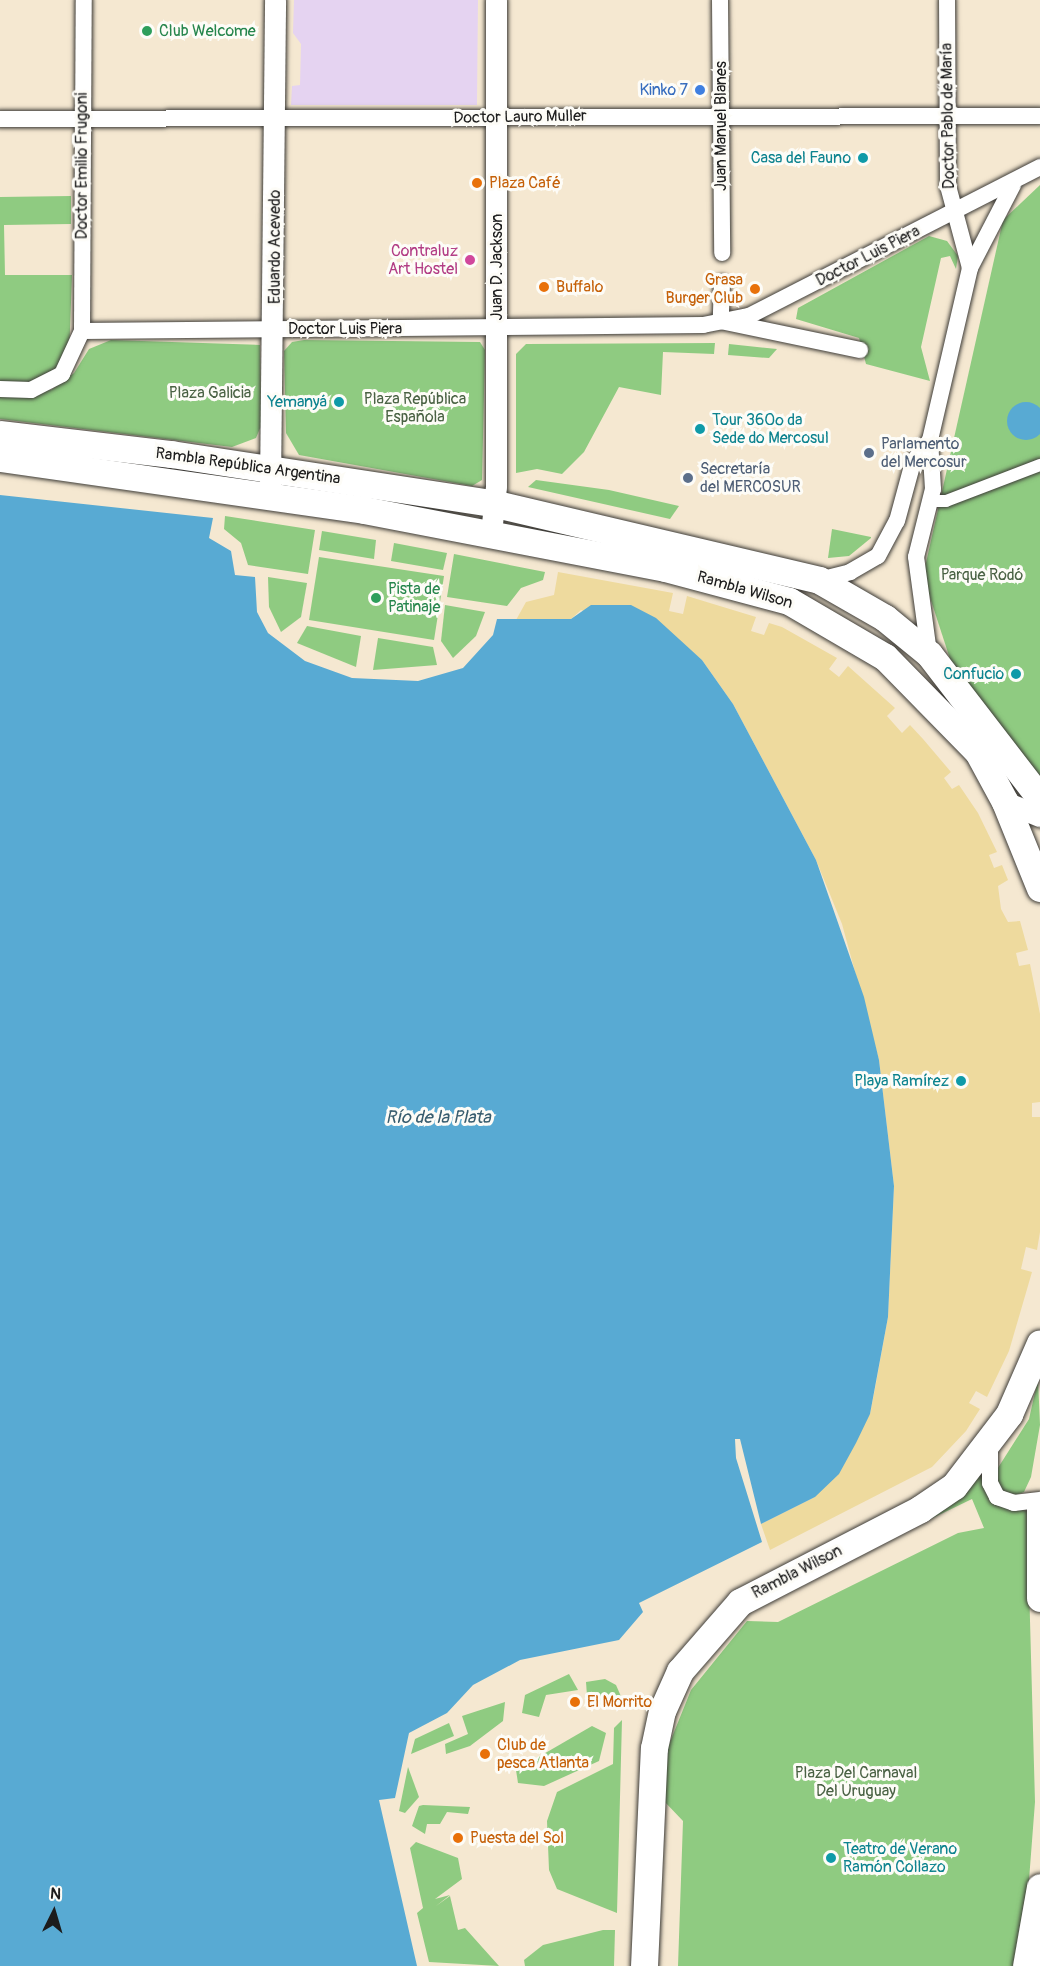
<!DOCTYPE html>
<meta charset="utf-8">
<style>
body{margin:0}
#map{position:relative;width:1040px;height:1966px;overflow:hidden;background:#f5e8d1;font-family:Pangolin,sans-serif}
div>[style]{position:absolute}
.built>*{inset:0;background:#e5d3f1}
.green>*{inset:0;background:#8fcb81}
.sand>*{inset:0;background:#eeda9e}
.water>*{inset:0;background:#58aad3}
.round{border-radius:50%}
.roads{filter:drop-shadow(0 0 2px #3d3b37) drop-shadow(0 0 2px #3d3b37)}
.pedestrian>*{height:12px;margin:-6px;padding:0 6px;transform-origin:6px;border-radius:6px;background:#fff}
.minor>*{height:16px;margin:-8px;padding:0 8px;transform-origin:8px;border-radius:8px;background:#fff}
.tertiary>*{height:21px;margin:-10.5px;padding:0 10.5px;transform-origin:10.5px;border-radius:10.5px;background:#fff}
.primary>*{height:27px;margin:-13.5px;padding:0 13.5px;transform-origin:13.5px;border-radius:13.5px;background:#fff}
.dots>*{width:16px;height:16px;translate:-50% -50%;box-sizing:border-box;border:3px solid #fdfcf7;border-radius:50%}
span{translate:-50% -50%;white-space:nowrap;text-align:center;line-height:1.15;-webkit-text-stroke:6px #fdfcf7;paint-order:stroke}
.leisure-label{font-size:16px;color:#27864d}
.left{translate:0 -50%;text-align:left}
.shop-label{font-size:16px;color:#366cbe}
.right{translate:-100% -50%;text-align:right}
.street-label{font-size:16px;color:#1c1c1c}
.culture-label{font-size:16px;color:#0d838f}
.food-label{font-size:16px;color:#c56008}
.hotel-label{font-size:16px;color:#b23c85}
.park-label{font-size:16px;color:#4a6244}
.service-label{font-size:16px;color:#4e5e75}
.water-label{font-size:18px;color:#375c6e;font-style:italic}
.north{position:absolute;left:24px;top:1882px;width:60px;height:60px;-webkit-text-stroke:4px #fdfcf7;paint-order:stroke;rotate:5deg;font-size:16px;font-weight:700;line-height:24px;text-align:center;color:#1c1c1c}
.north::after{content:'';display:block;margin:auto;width:21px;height:27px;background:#1c1c1c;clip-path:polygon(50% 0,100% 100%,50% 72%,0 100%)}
</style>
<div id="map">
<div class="built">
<div style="clip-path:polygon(294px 0,478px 0,477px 105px,291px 105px,292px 86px,300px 85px,301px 44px,293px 33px)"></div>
</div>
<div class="green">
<div style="clip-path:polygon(1040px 185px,1040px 778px,952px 665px,923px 576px,1003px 220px)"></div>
<div style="clip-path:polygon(71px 196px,71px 224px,4px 225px,5px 275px,72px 275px,69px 357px,42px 382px,0 382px,0 197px)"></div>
<div style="clip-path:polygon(929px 236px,947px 241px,958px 256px,956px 269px,950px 256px,941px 258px,921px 347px,930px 381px,866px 364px,859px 338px,796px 319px,798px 308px)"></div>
<div style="clip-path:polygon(111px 340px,260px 345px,261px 426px,256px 438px,232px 447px,0 419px,0 393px,51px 390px,74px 373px,89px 349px)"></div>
<div style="clip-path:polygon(304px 340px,480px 342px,485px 350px,482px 480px,472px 486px,299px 455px,286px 433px,284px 351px,292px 342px)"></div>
<div style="clip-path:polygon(715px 343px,714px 354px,663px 352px,661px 395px,619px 387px,584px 452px,562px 474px,537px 469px,516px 473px,516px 354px,526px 344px)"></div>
<div style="clip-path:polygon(729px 344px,777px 349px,769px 358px,728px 355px)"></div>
<div style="clip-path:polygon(536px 480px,609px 490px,679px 506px,670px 519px,528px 487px)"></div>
<div style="clip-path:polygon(225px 516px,315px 530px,308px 574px,248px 565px,241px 543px,224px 529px)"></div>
<div style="clip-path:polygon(832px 529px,871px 537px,871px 538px,849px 556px,828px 558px)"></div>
<div style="clip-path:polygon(322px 531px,376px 540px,374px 559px,319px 550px)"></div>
<div style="clip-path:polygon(394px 543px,447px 553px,443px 570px,391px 561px)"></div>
<div style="clip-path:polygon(454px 554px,545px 572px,543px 580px,521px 588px,507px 606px,447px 597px)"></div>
<div style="clip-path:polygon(319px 557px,444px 576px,434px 640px,309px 620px)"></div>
<div style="clip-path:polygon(268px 577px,307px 583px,301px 617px,281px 632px,269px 607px)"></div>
<div style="clip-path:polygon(445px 605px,485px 612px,476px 636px,453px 658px,441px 641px)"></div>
<div style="clip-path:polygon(307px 626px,361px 636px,356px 667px,297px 643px)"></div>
<div style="clip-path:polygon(378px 638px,433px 647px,437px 665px,373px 670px)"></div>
<div style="clip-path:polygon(1038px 1379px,1040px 1425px,1031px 1477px,1024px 1492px,1013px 1496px,997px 1488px,996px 1471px,1029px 1419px)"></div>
<div style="clip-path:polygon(981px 1474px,992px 1502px,1027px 1511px,1035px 1802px,1029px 1880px,1014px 1966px,678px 1966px,683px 1821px,663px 1800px,668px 1747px,691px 1690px,747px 1621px,778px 1622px,958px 1533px,984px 1528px,972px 1499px,912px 1528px)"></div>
<div style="clip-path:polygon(569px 1674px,578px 1690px,546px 1695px,539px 1717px,522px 1713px,525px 1695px)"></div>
<div style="clip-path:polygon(605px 1679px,616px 1685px,623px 1701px,588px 1709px,586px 1682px)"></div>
<div style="clip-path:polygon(505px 1702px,503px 1721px,470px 1746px,446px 1754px,445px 1744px,468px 1734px,462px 1716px)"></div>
<div style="clip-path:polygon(622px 1720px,617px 1913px,557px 1889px,549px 1870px,547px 1821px,557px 1792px,613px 1764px,614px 1728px)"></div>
<div style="clip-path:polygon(449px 1723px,454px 1736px,411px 1754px,415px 1739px)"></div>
<div style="clip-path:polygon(592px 1726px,606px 1733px,599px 1761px,544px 1786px,518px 1783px,516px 1770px)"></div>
<div style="clip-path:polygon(408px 1767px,419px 1797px,405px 1813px,399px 1811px)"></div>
<div style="clip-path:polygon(419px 1806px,423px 1805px,470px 1807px,468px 1814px,447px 1812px,440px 1824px,427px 1824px,425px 1834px,412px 1826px)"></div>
<div style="clip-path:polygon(416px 1842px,458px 1858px,462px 1879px,435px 1899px,450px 1895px,436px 1906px,450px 1896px,458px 1930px,465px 1928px,499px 1966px,429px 1962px,417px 1913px,423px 1908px,410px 1848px)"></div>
<div style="clip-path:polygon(603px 1930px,615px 1930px,614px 1966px,525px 1966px,524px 1960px,543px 1945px)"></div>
</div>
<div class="sand">
<div style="clip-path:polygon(558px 572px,673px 593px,669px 611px,683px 614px,687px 596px,756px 617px,751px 631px,764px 635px,769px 623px,782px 627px,837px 658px,829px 669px,839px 677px,848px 666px,895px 708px,887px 716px,902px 733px,910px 725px,923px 739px,951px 772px,944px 778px,952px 789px,959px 785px,978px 813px,997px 852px,989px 855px,994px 868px,1002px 865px,1008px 880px,998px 886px,1001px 909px,1008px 922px,1020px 921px,1028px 950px,1016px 953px,1019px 966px,1030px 964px,1040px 1014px,1040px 1102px,1032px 1103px,1032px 1117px,1040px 1117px,1040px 1232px,1037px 1250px,1026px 1247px,1021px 1269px,1032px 1272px,1009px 1351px,987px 1397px,976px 1391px,969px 1403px,980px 1409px,966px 1431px,932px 1467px,770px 1550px,761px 1524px,815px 1497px,870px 1414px,876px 1383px,888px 1317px,894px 1186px,879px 1060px,842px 924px,816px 860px,733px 704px,702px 660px,680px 641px,581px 610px,571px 619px,516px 620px,526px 602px,554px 595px)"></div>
</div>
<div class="water">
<div class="round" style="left:1007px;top:402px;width:38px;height:38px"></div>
<div style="clip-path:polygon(0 495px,213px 518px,209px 538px,231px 551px,235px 575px,255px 577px,257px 612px,268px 633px,305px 661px,352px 678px,418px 681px,463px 668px,493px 635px,497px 619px,571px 619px,591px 605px,631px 605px,656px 618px,702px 660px,733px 704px,816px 860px,864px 997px,879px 1060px,894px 1186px,888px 1317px,870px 1414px,856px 1443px,839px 1474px,815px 1497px,761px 1524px,740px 1439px,735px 1439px,736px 1458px,762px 1542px,639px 1603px,643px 1612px,619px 1640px,520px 1660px,473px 1685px,447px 1713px,409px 1733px,395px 1798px,379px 1800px,417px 1966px,0 1966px)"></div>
</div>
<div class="roads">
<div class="pedestrian">
<div style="left:931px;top:501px;width:15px"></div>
<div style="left:946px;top:501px;width:101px;rotate:-21deg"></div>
</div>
<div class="minor">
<div style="left:720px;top:0;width:253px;rotate:89.5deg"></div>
<div style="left:0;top:119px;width:1040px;rotate:-0.17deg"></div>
<div style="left:970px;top:268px;width:93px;rotate:-62.6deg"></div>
<div style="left:722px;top:283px;width:38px;rotate:92deg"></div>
<div style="left:721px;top:321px;width:142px;rotate:11.8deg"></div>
<div style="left:82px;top:331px;width:621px;rotate:-0.55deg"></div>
<div style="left:703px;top:325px;width:47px;rotate:-11.1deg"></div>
<div style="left:749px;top:316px;width:327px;rotate:-27.1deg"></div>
<div style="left:0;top:389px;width:31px;rotate:2deg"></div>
<div style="left:31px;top:390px;width:35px;rotate:-27deg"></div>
<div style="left:62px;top:374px;width:47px;rotate:-65.1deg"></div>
<div style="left:82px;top:331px;width:331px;rotate:-89.7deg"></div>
<div style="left:819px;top:580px;width:32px;rotate:-14deg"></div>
<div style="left:850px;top:572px;width:32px;rotate:-30deg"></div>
<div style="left:878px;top:556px;width:40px;rotate:-62deg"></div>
<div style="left:897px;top:521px;width:61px;rotate:-74.8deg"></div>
<div style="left:913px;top:462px;width:28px;rotate:-52deg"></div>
<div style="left:929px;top:653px;width:97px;rotate:-97.7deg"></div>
<div style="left:916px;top:557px;width:70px;rotate:-76deg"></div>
<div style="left:933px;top:489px;width:49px;rotate:-93.5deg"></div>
<div style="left:930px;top:440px;width:177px;rotate:-76.9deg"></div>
<div style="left:970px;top:268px;width:85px;rotate:-105deg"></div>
<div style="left:948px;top:186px;width:186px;rotate:-90.3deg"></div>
<div style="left:990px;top:1443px;width:40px;rotate:90deg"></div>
<div style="left:990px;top:1483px;width:16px;rotate:63deg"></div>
<div style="left:997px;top:1497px;width:18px;rotate:19deg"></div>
<div style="left:1014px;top:1503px;width:26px;rotate:-7deg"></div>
</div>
<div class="tertiary">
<div style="left:270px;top:485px;width:485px;rotate:-89.4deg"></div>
<div style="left:491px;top:533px;width:47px;rotate:-83.9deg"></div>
<div style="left:496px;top:486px;width:486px;rotate:-90deg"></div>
<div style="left:1005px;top:802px;width:38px;rotate:22deg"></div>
</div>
<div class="primary">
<div style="left:0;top:434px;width:172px;rotate:6.7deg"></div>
<div style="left:171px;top:454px;width:329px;rotate:8.7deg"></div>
<div style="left:496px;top:504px;width:332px;rotate:13.2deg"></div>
<div style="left:819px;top:580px;width:76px;rotate:29.9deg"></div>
<div style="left:885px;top:618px;width:57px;rotate:39.3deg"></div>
<div style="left:929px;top:654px;width:182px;rotate:52.4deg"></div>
<div style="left:0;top:458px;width:368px;rotate:8.1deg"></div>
<div style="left:364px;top:510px;width:307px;rotate:10.9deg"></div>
<div style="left:665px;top:568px;width:128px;rotate:14.9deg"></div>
<div style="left:789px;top:601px;width:111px;rotate:30.3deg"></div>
<div style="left:885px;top:657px;width:133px;rotate:45.6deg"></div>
<div style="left:978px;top:752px;width:57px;rotate:61.6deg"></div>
<div style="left:1005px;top:802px;width:93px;rotate:67.9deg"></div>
<div style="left:1040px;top:1508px;width:90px;rotate:90deg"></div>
<div style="left:644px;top:1966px;width:218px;rotate:-87.4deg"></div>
<div style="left:654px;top:1748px;width:38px;rotate:-78deg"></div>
<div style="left:662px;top:1711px;width:44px;rotate:-65.8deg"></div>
<div style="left:680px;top:1671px;width:91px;rotate:-49deg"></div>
<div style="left:740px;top:1602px;width:203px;rotate:-27.3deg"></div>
<div style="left:920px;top:1509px;width:41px;rotate:-34.1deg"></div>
<div style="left:954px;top:1486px;width:91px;rotate:-52.6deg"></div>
<div style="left:1009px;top:1414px;width:77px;rotate:-66.4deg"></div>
<div style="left:1026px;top:1966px;width:80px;rotate:-80deg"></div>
</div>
</div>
<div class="dots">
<div style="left:147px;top:31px;background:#2e9e5b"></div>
<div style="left:700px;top:90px;background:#3f7fe0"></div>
<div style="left:863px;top:158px;background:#0f9aa8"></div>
<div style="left:477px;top:183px;background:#e8710a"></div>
<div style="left:470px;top:260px;background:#d1479c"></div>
<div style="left:544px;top:287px;background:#e8710a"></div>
<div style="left:755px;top:289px;background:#e8710a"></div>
<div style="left:339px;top:402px;background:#0f9aa8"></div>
<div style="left:700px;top:429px;background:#0f9aa8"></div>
<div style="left:869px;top:453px;background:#5c6f8a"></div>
<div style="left:688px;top:478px;background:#5c6f8a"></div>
<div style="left:376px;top:598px;background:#2e9e5b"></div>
<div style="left:1016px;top:674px;background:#0f9aa8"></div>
<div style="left:961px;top:1081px;background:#0f9aa8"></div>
<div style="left:575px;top:1702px;background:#e8710a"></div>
<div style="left:485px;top:1754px;background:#e8710a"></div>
<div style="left:458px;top:1838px;background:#e8710a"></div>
<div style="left:831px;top:1858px;background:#0f9aa8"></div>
</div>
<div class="leisure-label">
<span class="left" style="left:159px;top:31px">Club Welcome</span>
<span class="left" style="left:388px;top:598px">Pista de<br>Patinaje</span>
</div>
<div class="shop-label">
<span class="right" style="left:688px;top:90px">Kinko 7</span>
</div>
<div class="street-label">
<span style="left:948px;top:116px;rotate:-91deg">Doctor Pablo de María</span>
<span style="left:520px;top:117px;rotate:-1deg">Doctor Lauro Muller</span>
<span style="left:721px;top:126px;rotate:-90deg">Juan Manuel Blanes</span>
<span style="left:82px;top:166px;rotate:-90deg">Doctor Emilio Frugoni</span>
<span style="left:275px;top:247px;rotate:-90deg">Eduardo Acevedo</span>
<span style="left:868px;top:256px;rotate:-27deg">Doctor Luis Piera</span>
<span style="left:497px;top:267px;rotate:-90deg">Juan D. Jackson</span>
<span style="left:345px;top:329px">Doctor Luis Piera</span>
<span style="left:248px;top:466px;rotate:8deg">Rambla República Argentina</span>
<span style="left:745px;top:590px;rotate:16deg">Rambla Wilson</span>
<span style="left:797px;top:1572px;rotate:-27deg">Rambla Wilson</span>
</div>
<div class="culture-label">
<span class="right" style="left:851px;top:158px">Casa del Fauno</span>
<span class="right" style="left:327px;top:402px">Yemanyá</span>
<span class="left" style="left:712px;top:429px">Tour 360º da<br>Sede do Mercosul</span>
<span class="right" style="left:1004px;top:674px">Confucio</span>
<span class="right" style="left:949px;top:1081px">Playa Ramírez</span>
<span class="left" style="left:843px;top:1858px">Teatro de Verano<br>Ramón Collazo</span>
</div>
<div class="food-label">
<span class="left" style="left:489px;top:183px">Plaza Café</span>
<span class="right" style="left:743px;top:289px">Grasa<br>Burger Club</span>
<span class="left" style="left:556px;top:287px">Buffalo</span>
<span class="left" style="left:587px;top:1702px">El Morrito</span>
<span class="left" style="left:497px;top:1754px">Club de<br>pesca Atlanta</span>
<span class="left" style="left:470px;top:1838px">Puesta del Sol</span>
</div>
<div class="hotel-label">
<span class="right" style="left:458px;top:260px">Contraluz<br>Art Hostel</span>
</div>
<div class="park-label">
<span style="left:210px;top:393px">Plaza Galicia</span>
<span style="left:415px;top:408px">Plaza República<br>Española</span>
<span style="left:982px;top:575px">Parque Rodó</span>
<span style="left:856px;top:1782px">Plaza Del Carnaval<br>Del Uruguay</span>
</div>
<div class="service-label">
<span class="left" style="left:881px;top:453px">Parlamento<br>del Mercosur</span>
<span class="left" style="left:700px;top:478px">Secretaría<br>del MERCOSUR</span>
</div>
<div class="water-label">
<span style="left:438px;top:1118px">Río de la Plata</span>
</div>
<div class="north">N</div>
</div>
